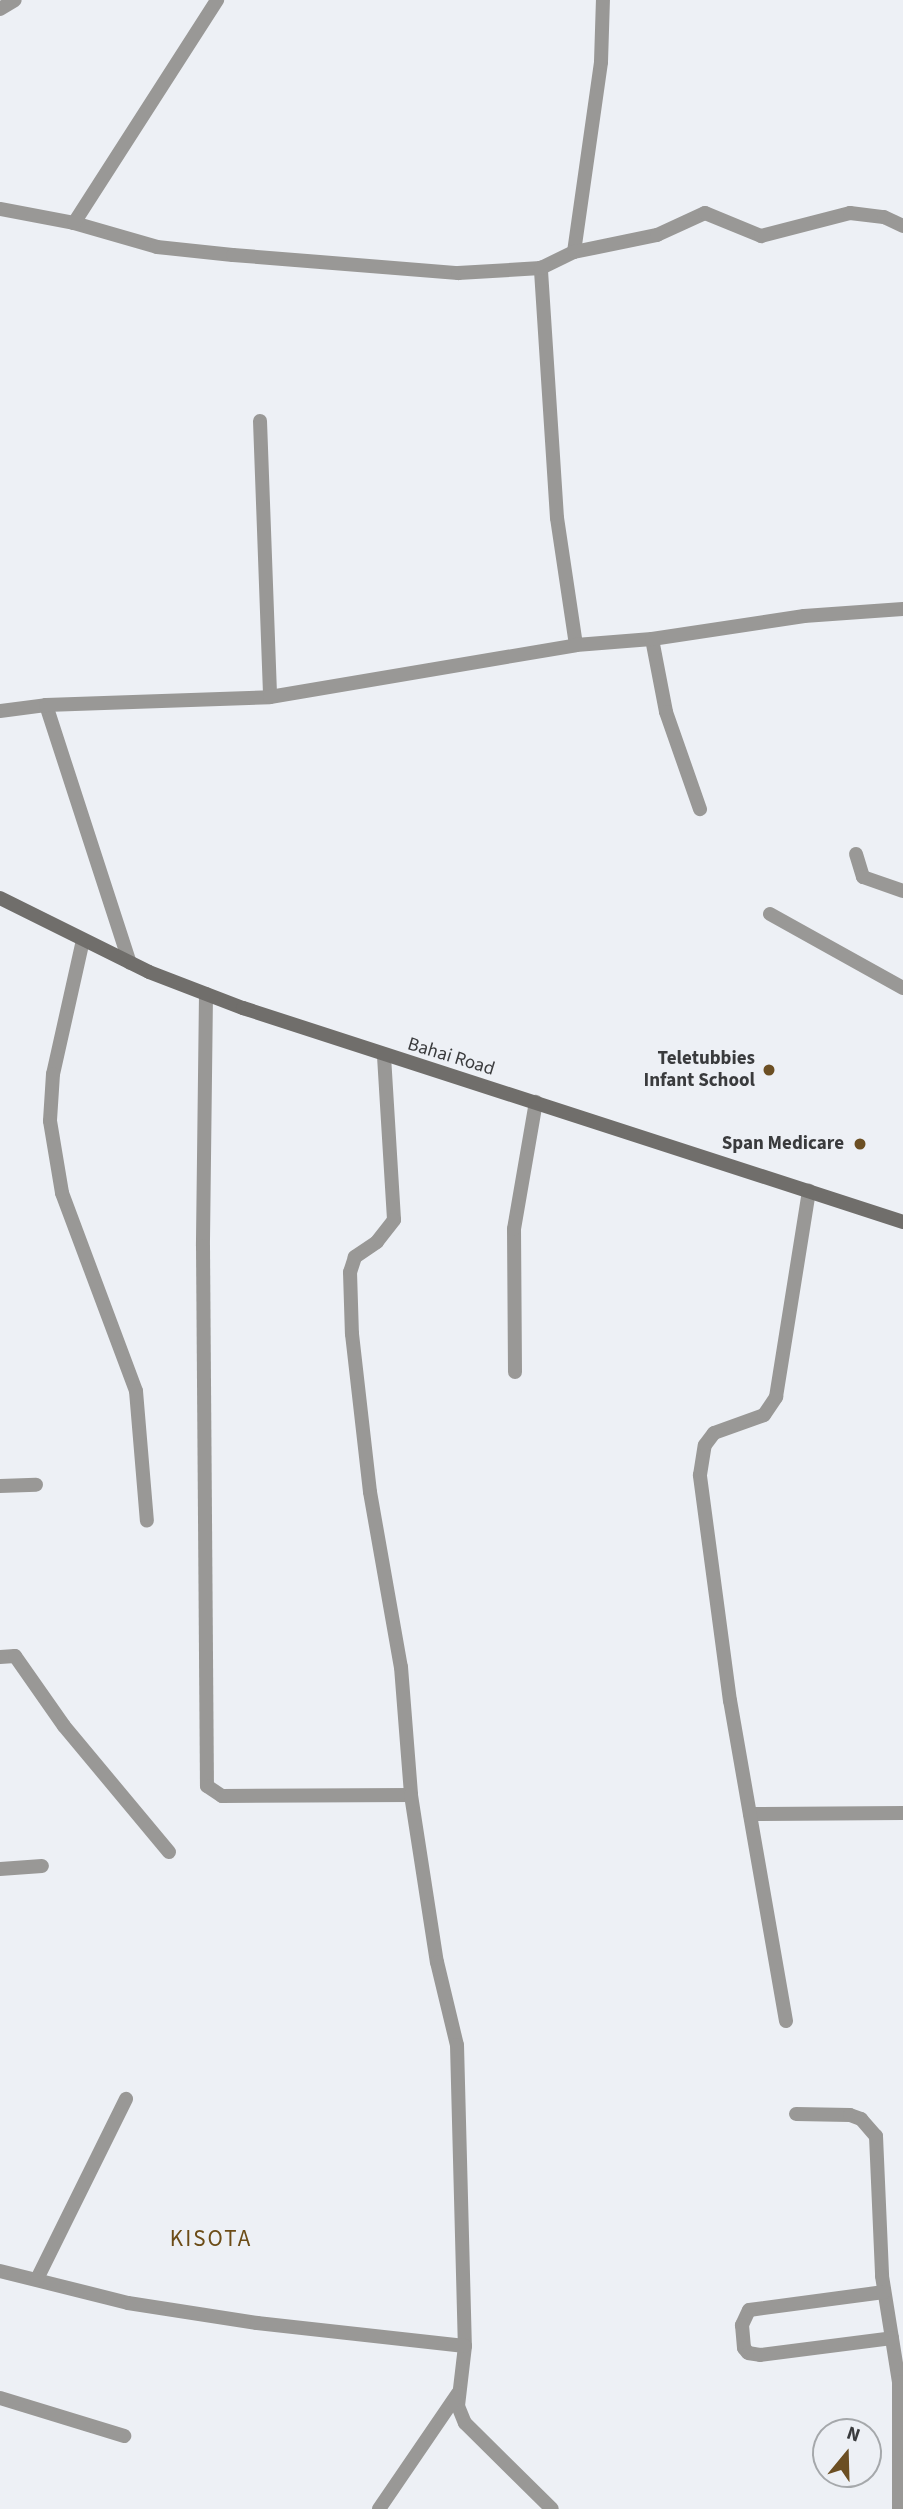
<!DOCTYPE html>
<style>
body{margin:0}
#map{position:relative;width:903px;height:2509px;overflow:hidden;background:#edf0f5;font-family:"Source Sans 3",sans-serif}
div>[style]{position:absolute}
.street>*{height:14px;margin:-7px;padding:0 7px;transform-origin:7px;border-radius:7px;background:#999896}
.secondary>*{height:14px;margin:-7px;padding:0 7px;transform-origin:7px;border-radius:7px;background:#706e6b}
.dots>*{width:19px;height:19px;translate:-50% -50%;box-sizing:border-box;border:4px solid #edf0f5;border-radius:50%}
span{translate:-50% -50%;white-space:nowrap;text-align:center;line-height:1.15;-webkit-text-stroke:7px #edf0f5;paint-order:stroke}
.street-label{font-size:19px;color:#3a3b3d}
.poi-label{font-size:19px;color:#3a3b3d;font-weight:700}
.right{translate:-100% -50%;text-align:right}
.quarter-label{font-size:23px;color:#6c4c17;letter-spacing:2px}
.north{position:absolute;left:812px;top:2418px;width:70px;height:70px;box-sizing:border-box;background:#edf0f5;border:2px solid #a5a8ab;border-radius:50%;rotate:19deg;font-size:19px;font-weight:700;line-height:28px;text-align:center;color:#3a3b3d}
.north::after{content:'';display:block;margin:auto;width:24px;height:32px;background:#6c4f23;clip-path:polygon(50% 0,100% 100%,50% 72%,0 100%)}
</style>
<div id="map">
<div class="street">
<div style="left:0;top:9px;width:17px;rotate:-31deg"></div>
<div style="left:0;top:209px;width:75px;rotate:10.7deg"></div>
<div style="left:74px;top:223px;width:86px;rotate:16.1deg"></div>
<div style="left:157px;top:247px;width:76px;rotate:6deg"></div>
<div style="left:233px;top:255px;width:226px;rotate:4.6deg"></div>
<div style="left:458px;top:273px;width:83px;rotate:-3.4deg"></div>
<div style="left:74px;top:223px;width:265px;rotate:-57.3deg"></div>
<div style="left:574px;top:252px;width:192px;rotate:-81.9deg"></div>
<div style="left:601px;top:62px;width:62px;rotate:-88.2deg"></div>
<div style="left:260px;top:421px;width:276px;rotate:87.9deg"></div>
<div style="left:652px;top:639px;width:74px;rotate:79.1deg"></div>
<div style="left:666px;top:712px;width:103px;rotate:70.7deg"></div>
<div style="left:576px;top:645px;width:128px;rotate:-98.5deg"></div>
<div style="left:557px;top:518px;width:251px;rotate:-93.7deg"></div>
<div style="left:541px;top:268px;width:37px;rotate:-26deg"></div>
<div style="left:574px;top:252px;width:85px;rotate:-11.6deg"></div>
<div style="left:657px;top:235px;width:53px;rotate:-24.6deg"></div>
<div style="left:705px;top:213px;width:61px;rotate:22.3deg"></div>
<div style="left:761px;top:236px;width:92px;rotate:-14.5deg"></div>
<div style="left:850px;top:213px;width:34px;rotate:7deg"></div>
<div style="left:884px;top:217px;width:21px;rotate:25deg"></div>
<div style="left:46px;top:705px;width:271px;rotate:72deg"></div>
<div style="left:0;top:711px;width:46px;rotate:-7.4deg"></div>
<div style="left:46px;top:705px;width:224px;rotate:-2deg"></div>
<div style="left:270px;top:697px;width:310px;rotate:-9.6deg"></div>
<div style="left:576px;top:645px;width:76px;rotate:-4.5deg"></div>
<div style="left:652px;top:639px;width:154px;rotate:-8.6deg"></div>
<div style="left:804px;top:616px;width:99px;rotate:-4deg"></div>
<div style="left:856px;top:854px;width:24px;rotate:73deg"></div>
<div style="left:863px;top:877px;width:42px;rotate:19.3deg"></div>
<div style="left:770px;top:914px;width:152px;rotate:29.1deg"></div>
<div style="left:83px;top:940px;width:137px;rotate:102.6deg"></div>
<div style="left:53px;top:1074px;width:47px;rotate:93.7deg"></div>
<div style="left:50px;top:1121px;width:73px;rotate:80.5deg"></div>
<div style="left:62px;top:1193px;width:211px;rotate:69.5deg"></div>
<div style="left:136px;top:1391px;width:130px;rotate:85.2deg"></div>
<div style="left:206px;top:994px;width:252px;rotate:90.7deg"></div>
<div style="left:203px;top:1246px;width:540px;rotate:89.58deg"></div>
<div style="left:207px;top:1786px;width:18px;rotate:34deg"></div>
<div style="left:222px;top:1796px;width:189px;rotate:-0.3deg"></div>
<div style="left:384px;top:1056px;width:164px;rotate:86.5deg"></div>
<div style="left:394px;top:1220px;width:28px;rotate:128deg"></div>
<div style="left:377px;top:1242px;width:27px;rotate:146deg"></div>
<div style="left:355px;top:1257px;width:16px;rotate:108deg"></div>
<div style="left:350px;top:1272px;width:62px;rotate:88.2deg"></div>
<div style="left:352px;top:1334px;width:159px;rotate:83.5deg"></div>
<div style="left:370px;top:1492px;width:178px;rotate:80deg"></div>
<div style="left:401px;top:1667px;width:128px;rotate:85.5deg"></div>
<div style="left:411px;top:1795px;width:169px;rotate:81.2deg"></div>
<div style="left:437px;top:1962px;width:85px;rotate:76.5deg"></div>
<div style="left:457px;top:2045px;width:301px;rotate:88.5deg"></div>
<div style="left:465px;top:2346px;width:60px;rotate:96.7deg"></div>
<div style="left:458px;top:2406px;width:18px;rotate:68deg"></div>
<div style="left:465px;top:2423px;width:122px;rotate:44.7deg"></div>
<div style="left:515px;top:1372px;width:143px;rotate:-90.4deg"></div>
<div style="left:514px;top:1229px;width:129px;rotate:-80.2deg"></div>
<div style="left:0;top:1486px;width:36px;rotate:-2deg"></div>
<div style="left:0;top:1657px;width:15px;rotate:-4deg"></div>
<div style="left:15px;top:1656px;width:85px;rotate:55deg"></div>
<div style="left:64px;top:1726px;width:164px;rotate:50.2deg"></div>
<div style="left:750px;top:1814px;width:153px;rotate:-0.4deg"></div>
<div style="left:0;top:1869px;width:42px;rotate:-4.1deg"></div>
<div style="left:786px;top:2021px;width:325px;rotate:-99.9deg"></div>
<div style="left:730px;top:1701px;width:228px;rotate:-97.6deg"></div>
<div style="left:700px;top:1475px;width:30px;rotate:-81deg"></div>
<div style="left:705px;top:1445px;width:15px;rotate:-53deg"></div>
<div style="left:714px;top:1433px;width:53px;rotate:-19.8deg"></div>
<div style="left:764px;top:1415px;width:22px;rotate:-56deg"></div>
<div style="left:776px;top:1397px;width:209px;rotate:-80.9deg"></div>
<div style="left:796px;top:2114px;width:54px;rotate:1.1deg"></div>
<div style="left:850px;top:2115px;width:12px;rotate:20deg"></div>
<div style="left:861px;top:2119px;width:23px;rotate:49deg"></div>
<div style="left:876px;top:2136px;width:140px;rotate:87.5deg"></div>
<div style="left:882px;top:2276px;width:107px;rotate:80.9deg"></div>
<div style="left:899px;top:2382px;width:127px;rotate:90deg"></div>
<div style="left:0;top:2271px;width:132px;rotate:14deg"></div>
<div style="left:128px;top:2303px;width:131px;rotate:8.8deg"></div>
<div style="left:257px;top:2323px;width:209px;rotate:6.3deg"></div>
<div style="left:37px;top:2279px;width:201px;rotate:-63.7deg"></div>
<div style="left:884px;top:2292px;width:136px;rotate:172.4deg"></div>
<div style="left:749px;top:2310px;width:17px;rotate:115deg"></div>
<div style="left:742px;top:2325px;width:23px;rotate:85deg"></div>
<div style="left:744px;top:2348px;width:6px;rotate:51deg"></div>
<div style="left:748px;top:2353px;width:12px;rotate:9deg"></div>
<div style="left:760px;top:2355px;width:133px;rotate:-7.3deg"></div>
<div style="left:0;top:2398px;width:130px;rotate:17deg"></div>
<div style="left:379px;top:2509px;width:140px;rotate:-55.7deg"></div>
</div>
<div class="secondary">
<div style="left:0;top:898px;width:166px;rotate:26.4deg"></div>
<div style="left:149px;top:972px;width:101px;rotate:21deg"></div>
<div style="left:243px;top:1008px;width:694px;rotate:17.96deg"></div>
</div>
<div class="dots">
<div style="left:769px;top:1070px;background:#6c4f23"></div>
<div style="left:860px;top:1144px;background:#6c4f23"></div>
</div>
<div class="street-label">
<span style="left:451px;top:1057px;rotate:17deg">Bahai Road</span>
</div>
<div class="poi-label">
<span class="right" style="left:755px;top:1070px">Teletubbies<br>Infant School</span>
<span class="right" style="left:844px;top:1144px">Span Medicare</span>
</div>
<div class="quarter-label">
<span style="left:211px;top:2239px">KISOTA</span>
</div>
<div class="north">N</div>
</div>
